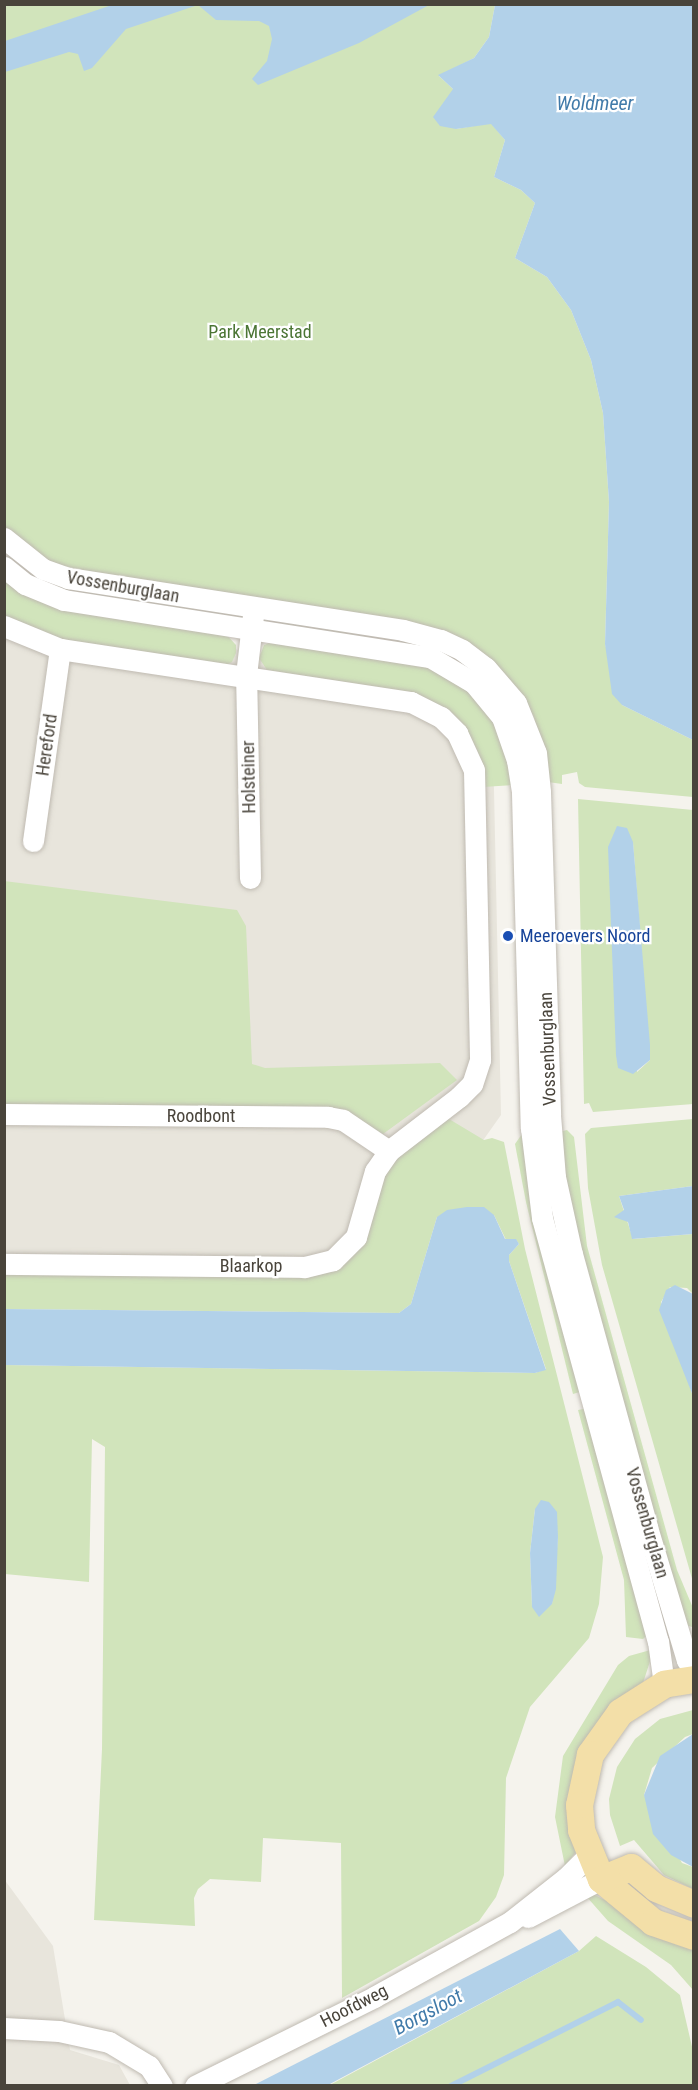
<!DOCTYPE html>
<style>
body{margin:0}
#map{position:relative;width:698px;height:2090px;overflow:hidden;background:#f5f3ed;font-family:"Roboto Condensed",sans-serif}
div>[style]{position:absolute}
.residential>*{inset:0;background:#e8e5dc}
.green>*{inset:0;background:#d1e4bb}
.water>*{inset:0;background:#b2d1e9}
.stream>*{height:6px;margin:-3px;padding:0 3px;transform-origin:3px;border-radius:3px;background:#b2d1e9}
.roads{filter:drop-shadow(0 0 2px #bfbab1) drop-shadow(0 0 2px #bfbab1)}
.minor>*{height:21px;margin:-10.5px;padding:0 10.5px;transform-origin:10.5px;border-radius:10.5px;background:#fff}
.major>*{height:27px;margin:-13.5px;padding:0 13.5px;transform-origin:13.5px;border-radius:13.5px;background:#f3dfa8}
.dots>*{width:16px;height:16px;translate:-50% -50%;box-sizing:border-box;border:3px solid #fff;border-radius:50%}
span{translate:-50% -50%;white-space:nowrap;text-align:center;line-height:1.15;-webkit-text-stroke:4.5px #fff;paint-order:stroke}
.park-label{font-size:18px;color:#4b7534}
.street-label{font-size:18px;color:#49443b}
.transit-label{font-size:18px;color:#164399}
.left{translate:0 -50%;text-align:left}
.water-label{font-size:20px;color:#407aa9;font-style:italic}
.frame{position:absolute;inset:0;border:6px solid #49443b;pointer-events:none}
</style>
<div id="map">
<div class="residential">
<div style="clip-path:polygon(4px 595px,24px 612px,426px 683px,493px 743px,501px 1115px,377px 1290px,5px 1287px)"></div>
<div style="clip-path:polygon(4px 1879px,53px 1946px,70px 2050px,119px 2065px,130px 2085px,5px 2085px)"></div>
</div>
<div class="green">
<div style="clip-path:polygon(4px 5px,495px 5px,489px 37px,474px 58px,439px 76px,453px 89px,456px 129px,491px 123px,505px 140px,494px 177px,521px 190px,535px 203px,515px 258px,547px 277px,571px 310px,591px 360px,603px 413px,609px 502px,605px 644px,622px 705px,693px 740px,693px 797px,585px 787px,579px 783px,577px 772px,562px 775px,562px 784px,548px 782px,534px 717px,520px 693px,486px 658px,61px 569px,15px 538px,4px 526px)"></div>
<div style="clip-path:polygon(4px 578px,223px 631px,236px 645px,236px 653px,232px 662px,222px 667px,60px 642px,5px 620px)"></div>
<div style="clip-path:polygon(272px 642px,421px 662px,451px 675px,496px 719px,513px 785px,483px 787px,477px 750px,468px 733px,443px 707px,415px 693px,267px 670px,259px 658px,264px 645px)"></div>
<div style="clip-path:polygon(evenodd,578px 799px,693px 810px,693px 1104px,593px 1112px,589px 1103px,584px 1104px,578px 799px,633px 842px,650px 1060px,637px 1072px,633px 842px)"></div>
<div style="clip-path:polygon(4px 881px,237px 910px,246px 926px,252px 1064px,265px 1068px,440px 1063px,457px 1080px,383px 1134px,340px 1111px,5px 1106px)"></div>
<div style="clip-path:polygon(evenodd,449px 1119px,484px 1140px,492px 1138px,504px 1142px,525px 1249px,603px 1557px,599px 1604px,589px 1638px,530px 1707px,506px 1778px,504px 1875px,496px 1897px,479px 1921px,342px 1998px,341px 1843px,263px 1838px,261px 1882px,210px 1879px,198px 1889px,194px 1898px,195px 1926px,94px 1920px,102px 1749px,105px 1447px,92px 1439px,89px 1582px,5px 1574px,5px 1365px,535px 1373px,546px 1369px,509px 1261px,509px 1255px,519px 1244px,516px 1240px,506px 1240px,494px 1215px,437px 1217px,411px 1304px,399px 1313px,5px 1309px,5px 1274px,314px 1276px,353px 1256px,365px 1238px,380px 1181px,395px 1158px,449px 1119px,535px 1509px,558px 1537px,552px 1604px,532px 1607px,530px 1553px,535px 1509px)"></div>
<div style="clip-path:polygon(693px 1119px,693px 1186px,619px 1196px,633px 1239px,693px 1234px,693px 1294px,687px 1288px,670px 1287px,661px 1302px,693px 1396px,693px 1582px,602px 1265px,588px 1188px,585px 1134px,591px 1128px)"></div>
<div style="clip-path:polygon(567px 1130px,574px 1137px,587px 1246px,677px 1570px,693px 1608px,692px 1627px,683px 1624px,576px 1244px,558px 1132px)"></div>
<div style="clip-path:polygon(522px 1134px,583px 1391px,573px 1394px,526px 1202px,515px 1144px)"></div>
<div style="clip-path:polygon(588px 1408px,646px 1636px,643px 1639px,626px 1637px,624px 1580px,578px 1410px)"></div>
<div style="clip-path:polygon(654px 1649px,643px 1683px,619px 1702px,575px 1853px,565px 1866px,555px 1817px,563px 1756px,618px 1665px,629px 1656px)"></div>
<div style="clip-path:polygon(693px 1710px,693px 1734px,685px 1737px,652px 1768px,644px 1795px,682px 1863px,693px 1867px,693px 1889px,664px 1875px,634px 1840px,620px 1846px,610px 1815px,609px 1799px,617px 1767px,635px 1739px,660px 1719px)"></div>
<div style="clip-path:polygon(589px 1892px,693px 1945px,693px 1990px,671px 1965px,608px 1921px,586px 1896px)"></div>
<div style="clip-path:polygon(596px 1936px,646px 1967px,680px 1995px,693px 2051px,693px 2085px,328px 2086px,579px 1951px)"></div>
</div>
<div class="water">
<div style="clip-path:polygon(112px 5px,113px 4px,429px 5px,359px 43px,258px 85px,252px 79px,267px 61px,272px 39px,269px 26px,259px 21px,216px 20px,198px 5px,126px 29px,92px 68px,84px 71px,78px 54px,69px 52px,5px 72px,5px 41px)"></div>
<div style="clip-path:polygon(495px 5px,693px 5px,693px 740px,622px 705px,612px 694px,605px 644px,609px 502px,603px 413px,591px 360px,571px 310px,547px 277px,515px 258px,535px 203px,521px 190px,494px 177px,505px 140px,491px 124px,456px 129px,440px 126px,433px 117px,453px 89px,438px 75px,474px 58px,489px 37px)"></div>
<div style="clip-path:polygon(617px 826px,627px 828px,633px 842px,650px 1045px,650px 1060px,633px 1074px,618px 1068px,616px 1055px,608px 847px)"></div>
<div style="clip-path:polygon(693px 1186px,693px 1234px,632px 1239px,628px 1222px,614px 1217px,624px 1210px,619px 1196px)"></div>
<div style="clip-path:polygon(467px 1207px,484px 1207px,494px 1215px,505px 1239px,516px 1239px,519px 1244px,509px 1255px,509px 1261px,546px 1370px,535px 1373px,5px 1365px,5px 1309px,399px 1313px,411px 1304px,437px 1217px,447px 1210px)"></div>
<div style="clip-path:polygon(675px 1285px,693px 1294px,693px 1396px,659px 1310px,666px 1290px)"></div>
<div style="clip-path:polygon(541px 1500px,549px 1502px,557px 1512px,558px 1537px,556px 1589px,552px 1604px,539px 1617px,532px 1607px,530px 1553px,535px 1509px)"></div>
<div style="clip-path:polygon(693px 1734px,694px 1734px,693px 1867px,671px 1855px,653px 1834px,644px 1795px,660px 1756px)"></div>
<div style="clip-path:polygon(560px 1929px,579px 1951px,328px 2085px,254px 2085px)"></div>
</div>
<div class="stream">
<div style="left:451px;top:2086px;width:187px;rotate:-26.7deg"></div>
<div style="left:618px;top:2002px;width:29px;rotate:38deg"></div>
</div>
<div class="roads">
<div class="minor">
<div style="left:4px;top:538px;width:50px;rotate:38.5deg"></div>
<div style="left:43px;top:569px;width:27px;rotate:20deg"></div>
<div style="left:68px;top:578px;width:339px;rotate:8.8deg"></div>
<div style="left:403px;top:630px;width:39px;rotate:15deg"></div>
<div style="left:441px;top:640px;width:23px;rotate:25deg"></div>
<div style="left:462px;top:650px;width:30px;rotate:37deg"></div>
<div style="left:486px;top:668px;width:46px;rotate:49.4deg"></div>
<div style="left:516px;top:703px;width:54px;rotate:68.2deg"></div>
<div style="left:536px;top:753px;width:39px;rotate:84deg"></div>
<div style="left:540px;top:792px;width:323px;rotate:88.2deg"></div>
<div style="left:550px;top:1115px;width:62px;rotate:85.4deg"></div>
<div style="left:555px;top:1177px;width:79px;rotate:77.6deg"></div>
<div style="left:572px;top:1254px;width:283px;rotate:74.6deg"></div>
<div style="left:647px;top:1527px;width:139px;rotate:73.3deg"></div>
<div style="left:687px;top:1660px;width:12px;rotate:55deg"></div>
<div style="left:4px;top:567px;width:27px;rotate:39deg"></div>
<div style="left:25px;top:584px;width:42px;rotate:22.3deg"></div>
<div style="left:64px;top:600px;width:370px;rotate:8.9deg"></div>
<div style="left:430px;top:657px;width:51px;rotate:30.6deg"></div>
<div style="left:474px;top:683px;width:44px;rotate:50.5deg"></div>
<div style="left:502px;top:717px;width:46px;rotate:70.8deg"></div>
<div style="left:517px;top:760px;width:33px;rotate:81deg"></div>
<div style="left:522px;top:793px;width:335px;rotate:88.5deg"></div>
<div style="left:531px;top:1128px;width:91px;rotate:83deg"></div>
<div style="left:542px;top:1218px;width:439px;rotate:74.7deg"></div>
<div style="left:658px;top:1641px;width:43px;rotate:82.1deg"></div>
<div style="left:4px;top:626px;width:61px;rotate:22.3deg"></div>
<div style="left:60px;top:649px;width:355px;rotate:8.6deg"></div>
<div style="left:411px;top:702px;width:34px;rotate:27deg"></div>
<div style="left:441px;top:717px;width:23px;rotate:45deg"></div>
<div style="left:457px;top:733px;width:41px;rotate:65.3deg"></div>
<div style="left:474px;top:770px;width:290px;rotate:88.8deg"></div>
<div style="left:480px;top:1060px;width:25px;rotate:108deg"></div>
<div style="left:472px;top:1084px;width:18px;rotate:135deg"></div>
<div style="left:459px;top:1097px;width:88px;rotate:142.4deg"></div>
<div style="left:389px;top:1151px;width:24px;rotate:125deg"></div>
<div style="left:375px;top:1171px;width:69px;rotate:106.1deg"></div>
<div style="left:356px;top:1237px;width:33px;rotate:135deg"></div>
<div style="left:333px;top:1260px;width:30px;rotate:166deg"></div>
<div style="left:304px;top:1267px;width:300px;rotate:-179.4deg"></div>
<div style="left:33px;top:841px;width:194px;rotate:-82deg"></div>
<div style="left:250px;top:878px;width:203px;rotate:-91.1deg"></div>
<div style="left:246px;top:675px;width:60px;rotate:-83.3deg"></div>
<div style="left:4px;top:1114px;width:324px;rotate:0.5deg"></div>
<div style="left:328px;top:1117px;width:15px;rotate:11deg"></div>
<div style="left:343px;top:1120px;width:55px;rotate:34deg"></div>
<div style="left:528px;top:1917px;width:82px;rotate:-27.5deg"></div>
<div style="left:4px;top:2028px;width:55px;rotate:3.1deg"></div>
<div style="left:59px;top:2031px;width:51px;rotate:12.4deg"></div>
<div style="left:109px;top:2042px;width:47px;rotate:31deg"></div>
<div style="left:149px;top:2066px;width:24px;rotate:57deg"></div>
<div style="left:195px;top:2086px;width:200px;rotate:-26.4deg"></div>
<div style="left:374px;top:1997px;width:155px;rotate:-28.9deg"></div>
<div style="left:510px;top:1922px;width:71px;rotate:-38.2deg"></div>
<div style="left:566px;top:1878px;width:33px;rotate:-45deg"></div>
</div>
<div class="major">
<div style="left:694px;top:1679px;width:30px;rotate:171deg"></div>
<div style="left:664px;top:1684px;width:52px;rotate:147.5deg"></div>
<div style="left:620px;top:1712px;width:52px;rotate:125.5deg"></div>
<div style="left:590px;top:1754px;width:52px;rotate:102.2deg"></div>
<div style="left:579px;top:1805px;width:25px;rotate:85deg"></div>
<div style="left:581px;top:1830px;width:53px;rotate:67.8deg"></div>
<div style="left:601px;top:1879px;width:67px;rotate:39.6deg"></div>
<div style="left:653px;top:1922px;width:43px;rotate:18.9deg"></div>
<div style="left:601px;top:1879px;width:32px;rotate:-22deg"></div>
<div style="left:631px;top:1867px;width:33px;rotate:40deg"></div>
<div style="left:656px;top:1888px;width:41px;rotate:22.8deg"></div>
</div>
</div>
<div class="dots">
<div style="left:508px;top:936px;background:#1a4fb4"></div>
</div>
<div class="park-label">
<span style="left:260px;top:332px">Park Meerstad</span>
</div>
<div class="street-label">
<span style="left:123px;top:587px;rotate:10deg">Vossenburglaan</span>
<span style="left:47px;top:745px;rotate:-82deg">Hereford</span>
<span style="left:249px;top:777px;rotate:-91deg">Holsteiner</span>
<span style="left:548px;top:1049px;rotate:-92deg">Vossenburglaan</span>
<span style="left:201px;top:1116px">Roodbont</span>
<span style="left:251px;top:1266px">Blaarkop</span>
<span style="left:647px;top:1523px;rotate:74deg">Vossenburglaan</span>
<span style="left:354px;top:2006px;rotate:-27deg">Hoofdweg</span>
</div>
<div class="transit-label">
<span class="left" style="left:520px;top:936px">Meeroevers Noord</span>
</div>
<div class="water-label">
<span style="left:595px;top:103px">Woldmeer</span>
<span style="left:428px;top:2012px;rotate:-28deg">Borgsloot</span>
</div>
<div class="frame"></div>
</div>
